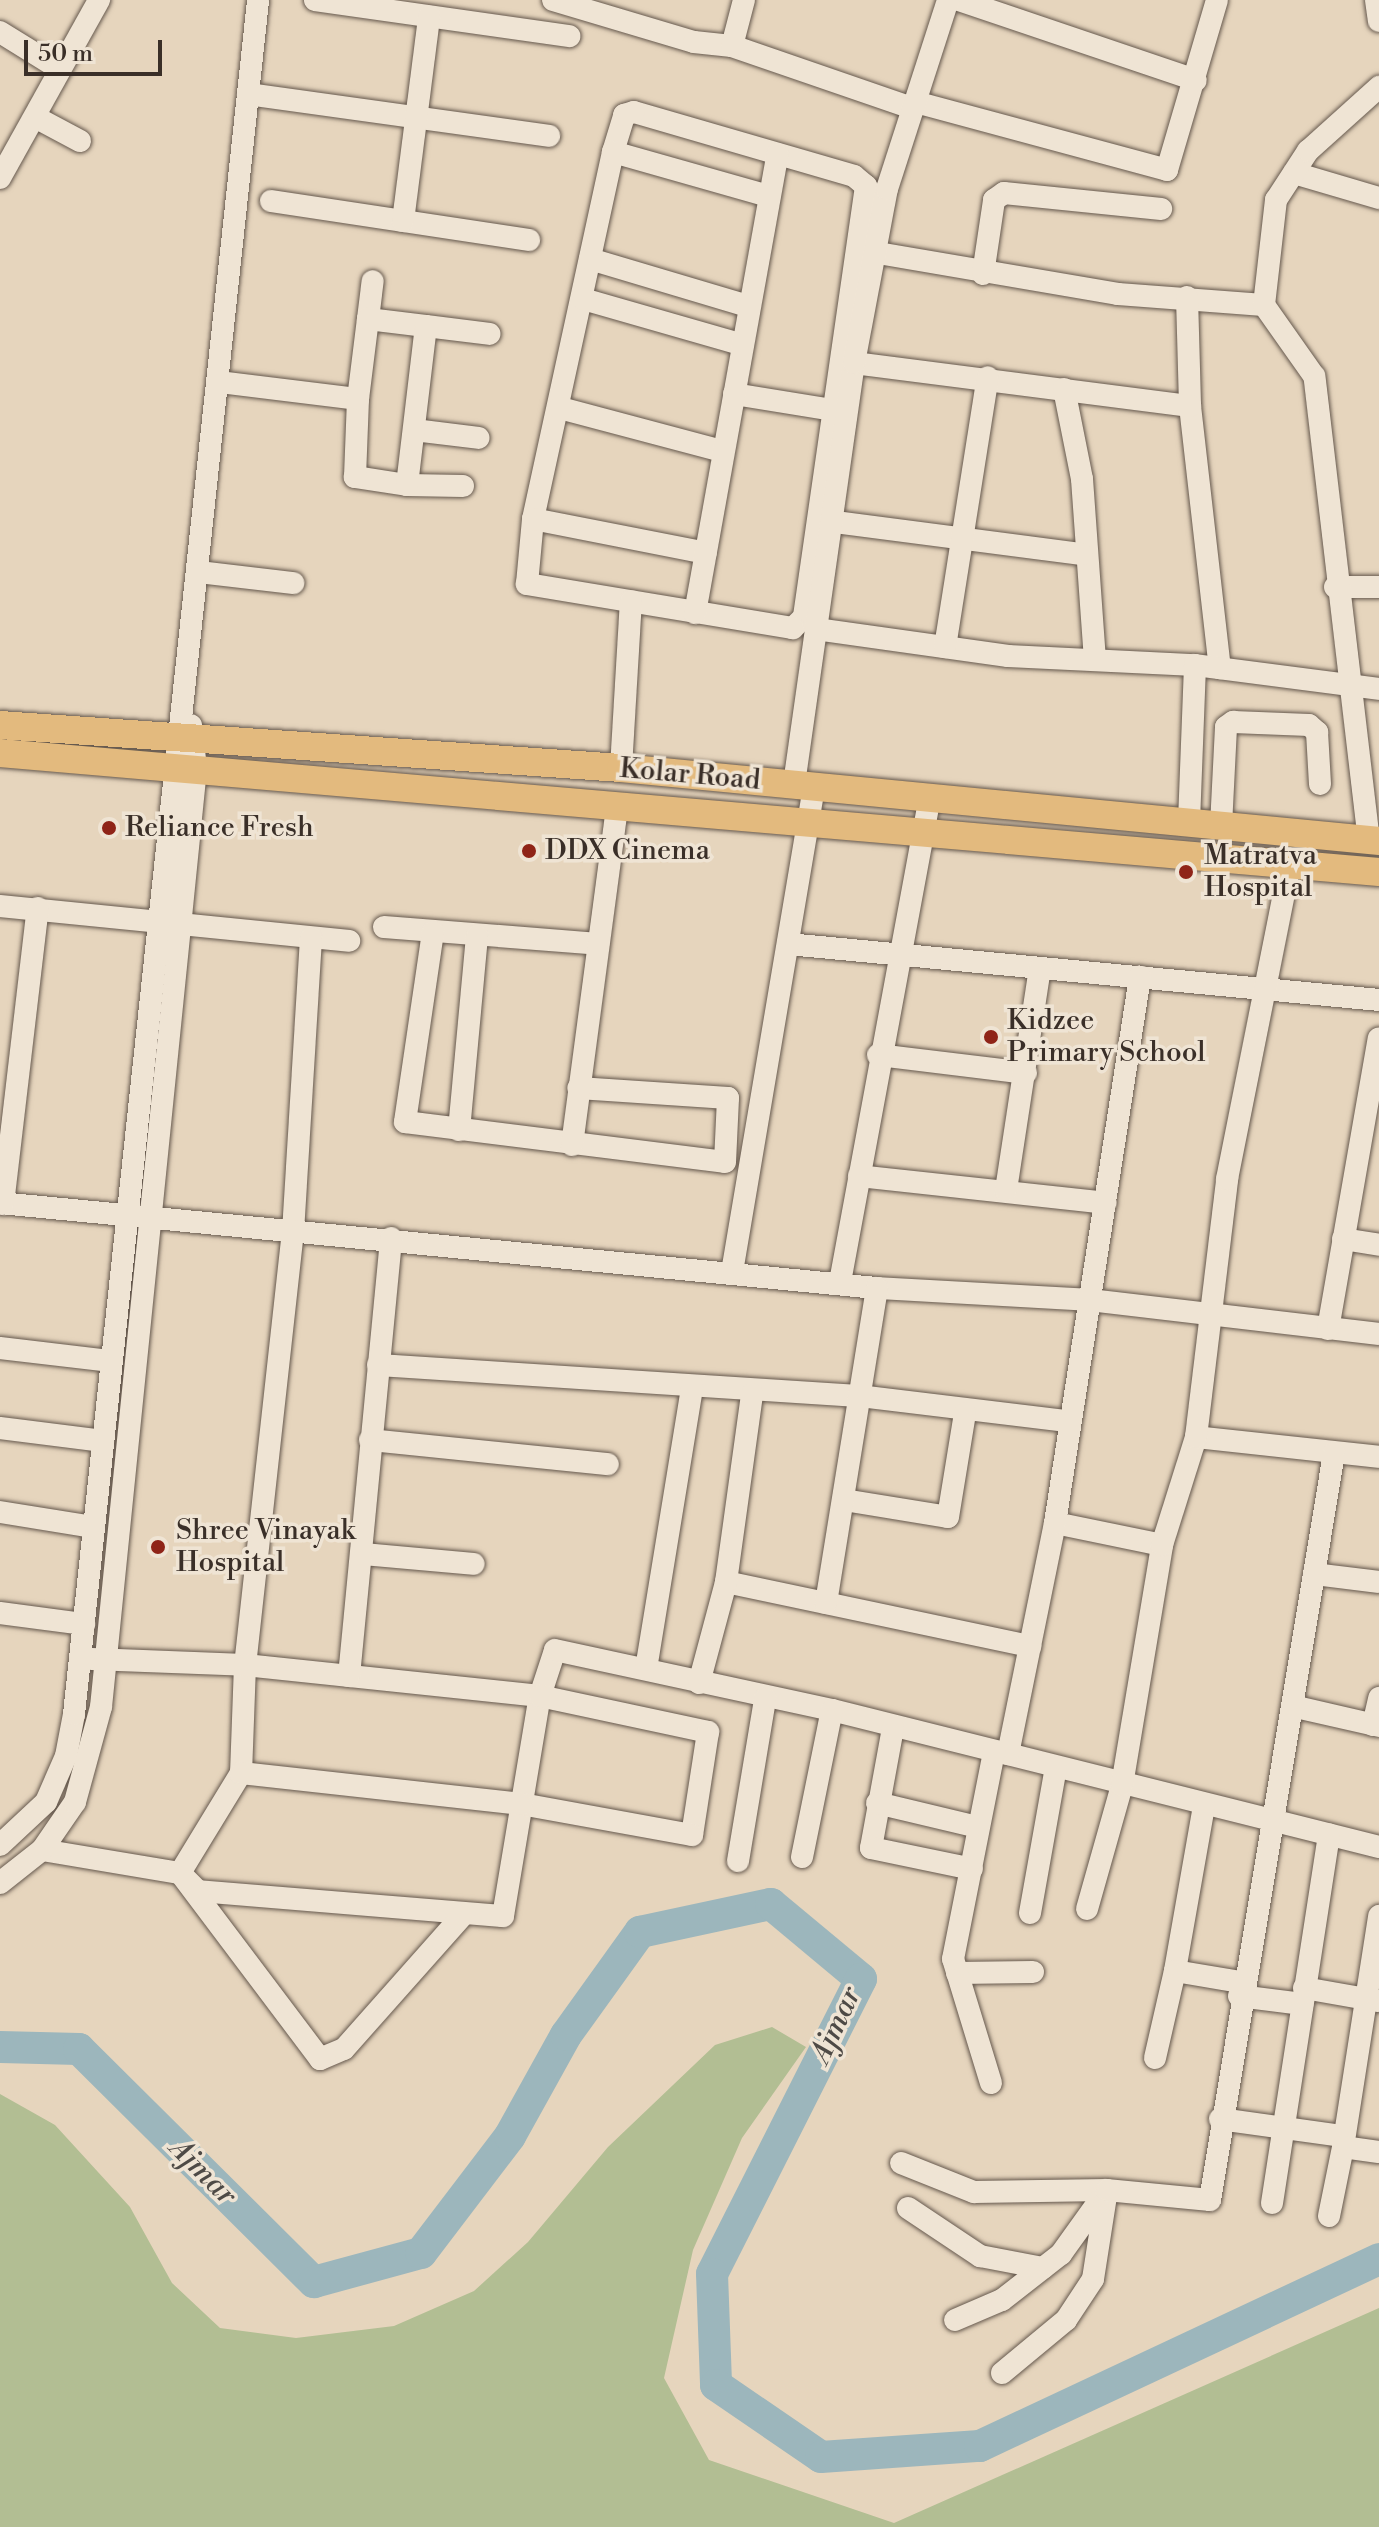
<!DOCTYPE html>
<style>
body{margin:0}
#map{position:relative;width:1379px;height:2527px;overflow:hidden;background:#e6d5bd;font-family:"Libre Bodoni",serif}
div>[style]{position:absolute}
.green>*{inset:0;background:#b2be93}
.river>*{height:32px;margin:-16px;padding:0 16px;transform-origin:16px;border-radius:16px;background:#9cb6bc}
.roads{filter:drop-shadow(0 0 2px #65584d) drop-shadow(0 0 2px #65584d)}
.minor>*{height:22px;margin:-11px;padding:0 11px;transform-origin:11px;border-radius:11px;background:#efe4d4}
.major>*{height:28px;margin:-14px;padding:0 14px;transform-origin:14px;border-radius:14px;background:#e3ba7e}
.dots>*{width:22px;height:22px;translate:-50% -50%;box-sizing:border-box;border:4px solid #efe4d4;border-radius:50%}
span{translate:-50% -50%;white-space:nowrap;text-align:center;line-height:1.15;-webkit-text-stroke:7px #efe4d4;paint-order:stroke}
.street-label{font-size:28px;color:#3a2f28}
.poi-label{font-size:28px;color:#3a2f28}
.left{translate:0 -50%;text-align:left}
.water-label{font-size:30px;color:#4e4a46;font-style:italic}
.scale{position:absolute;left:24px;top:40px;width:138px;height:36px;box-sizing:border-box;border:4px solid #3a2f28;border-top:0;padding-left:10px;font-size:24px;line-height:28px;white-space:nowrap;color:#3a2f28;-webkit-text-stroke:6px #efe4d4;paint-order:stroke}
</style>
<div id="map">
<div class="green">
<div style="clip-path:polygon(772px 2027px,806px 2047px,742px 2138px,693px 2250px,664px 2378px,709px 2460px,894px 2523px,1379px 2308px,1379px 2527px,0 2527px,0 2094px,55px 2125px,130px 2207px,172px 2283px,220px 2328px,296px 2338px,394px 2326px,474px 2291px,528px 2242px,608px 2147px,715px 2045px)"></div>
</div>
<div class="river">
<div style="left:0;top:2047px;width:79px;rotate:1.5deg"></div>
<div style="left:79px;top:2049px;width:331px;rotate:44.8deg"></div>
<div style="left:314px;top:2282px;width:111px;rotate:-15.2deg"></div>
<div style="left:421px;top:2253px;width:147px;rotate:-52.7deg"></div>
<div style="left:510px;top:2136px;width:115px;rotate:-61deg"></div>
<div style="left:566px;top:2035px;width:127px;rotate:-54.3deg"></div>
<div style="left:640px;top:1932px;width:134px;rotate:-12.1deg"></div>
<div style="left:771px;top:1904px;width:117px;rotate:39.8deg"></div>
<div style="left:861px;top:1979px;width:330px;rotate:116.8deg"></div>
<div style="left:712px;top:2274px;width:111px;rotate:87.9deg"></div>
<div style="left:716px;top:2385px;width:127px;rotate:34.4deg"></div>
<div style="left:821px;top:2457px;width:159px;rotate:-4deg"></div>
<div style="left:980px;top:2446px;width:441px;rotate:-25.1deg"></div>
</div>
<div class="roads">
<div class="minor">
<div style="left:315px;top:0;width:257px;rotate:8.1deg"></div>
<div style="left:553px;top:0;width:147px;rotate:16.6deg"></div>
<div style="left:694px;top:42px;width:38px;rotate:6deg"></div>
<div style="left:732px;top:46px;width:190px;rotate:19deg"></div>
<div style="left:959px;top:0;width:250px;rotate:18.7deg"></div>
<div style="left:1376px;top:0;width:21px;rotate:82deg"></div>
<div style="left:0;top:32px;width:70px;rotate:31.7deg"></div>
<div style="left:732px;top:46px;width:48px;rotate:-75.4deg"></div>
<div style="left:248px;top:94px;width:304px;rotate:7.9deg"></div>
<div style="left:919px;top:103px;width:257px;rotate:15.1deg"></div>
<div style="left:1167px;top:170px;width:177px;rotate:-73.6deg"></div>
<div style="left:634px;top:112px;width:229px;rotate:16.2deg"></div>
<div style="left:854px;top:176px;width:16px;rotate:40deg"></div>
<div style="left:866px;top:186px;width:435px;rotate:98.2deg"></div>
<div style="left:804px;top:617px;width:16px;rotate:135deg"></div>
<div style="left:793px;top:628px;width:270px;rotate:-170.6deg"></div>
<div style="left:527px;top:584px;width:65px;rotate:-84.7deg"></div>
<div style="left:533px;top:519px;width:376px;rotate:-77.7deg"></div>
<div style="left:613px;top:152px;width:39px;rotate:-73deg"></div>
<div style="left:624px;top:115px;width:10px;rotate:-17deg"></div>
<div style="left:35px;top:117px;width:51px;rotate:28.1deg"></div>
<div style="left:613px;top:152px;width:161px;rotate:15.8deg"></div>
<div style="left:1294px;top:173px;width:89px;rotate:16.4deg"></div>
<div style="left:0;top:178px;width:204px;rotate:-60.9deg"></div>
<div style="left:271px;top:201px;width:261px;rotate:8.6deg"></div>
<div style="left:403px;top:221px;width:206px;rotate:-82.7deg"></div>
<div style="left:878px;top:253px;width:243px;rotate:9.7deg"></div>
<div style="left:1118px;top:294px;width:146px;rotate:4.3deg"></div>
<div style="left:590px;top:259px;width:165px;rotate:16.6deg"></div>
<div style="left:983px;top:274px;width:75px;rotate:-81.5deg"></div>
<div style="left:994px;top:200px;width:12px;rotate:-35deg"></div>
<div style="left:1004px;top:193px;width:158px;rotate:5.8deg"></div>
<div style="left:1187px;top:297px;width:109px;rotate:88.4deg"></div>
<div style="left:1190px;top:406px;width:264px;rotate:83.5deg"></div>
<div style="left:583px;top:299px;width:166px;rotate:16deg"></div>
<div style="left:368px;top:319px;width:38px;rotate:-83deg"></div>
<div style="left:854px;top:363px;width:339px;rotate:7.3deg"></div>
<div style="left:219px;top:382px;width:140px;rotate:7deg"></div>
<div style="left:1064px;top:389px;width:92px;rotate:78.7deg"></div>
<div style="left:1082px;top:479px;width:181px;rotate:85.9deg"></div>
<div style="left:734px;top:394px;width:100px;rotate:9.2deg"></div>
<div style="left:560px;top:408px;width:168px;rotate:14.9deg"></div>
<div style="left:414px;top:430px;width:65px;rotate:7deg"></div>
<div style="left:407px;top:485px;width:53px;rotate:-171.3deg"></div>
<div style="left:355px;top:477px;width:78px;rotate:-87.8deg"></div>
<div style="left:358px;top:399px;width:81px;rotate:-82.9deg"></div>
<div style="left:368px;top:319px;width:58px;rotate:6.9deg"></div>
<div style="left:463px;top:486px;width:56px;rotate:-179deg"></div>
<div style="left:407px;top:485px;width:160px;rotate:-83.2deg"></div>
<div style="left:426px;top:326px;width:64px;rotate:7.1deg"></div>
<div style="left:533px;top:519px;width:176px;rotate:11.1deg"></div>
<div style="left:835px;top:522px;width:249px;rotate:7.4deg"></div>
<div style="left:199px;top:572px;width:95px;rotate:6.7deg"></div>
<div style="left:1335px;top:587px;width:44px"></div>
<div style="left:695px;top:613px;width:466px;rotate:-79.8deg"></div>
<div style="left:816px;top:629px;width:194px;rotate:8deg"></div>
<div style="left:1008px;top:656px;width:187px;rotate:2.8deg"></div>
<div style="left:1195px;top:665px;width:186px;rotate:7.4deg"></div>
<div style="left:945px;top:647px;width:273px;rotate:-81deg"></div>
<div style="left:621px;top:768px;width:167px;rotate:-86.6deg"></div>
<div style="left:794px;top:784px;width:425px;rotate:-81.9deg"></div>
<div style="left:854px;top:363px;width:177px;rotate:-79.3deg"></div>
<div style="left:887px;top:189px;width:199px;rotate:-72.1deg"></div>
<div style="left:1189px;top:822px;width:157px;rotate:-87.8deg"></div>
<div style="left:1221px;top:826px;width:99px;rotate:-87.1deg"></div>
<div style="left:1226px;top:727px;width:9px;rotate:-36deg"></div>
<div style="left:1233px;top:722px;width:76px;rotate:2.3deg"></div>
<div style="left:1309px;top:725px;width:11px;rotate:41deg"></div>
<div style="left:1317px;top:732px;width:52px;rotate:86.7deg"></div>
<div style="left:1369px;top:841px;width:468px;rotate:-96.7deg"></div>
<div style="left:1314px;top:376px;width:87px;rotate:-125.2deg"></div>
<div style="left:1264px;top:305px;width:106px;rotate:-83.5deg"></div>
<div style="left:1276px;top:200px;width:59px;rotate:-56.9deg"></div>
<div style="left:1308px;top:151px;width:96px;rotate:-42deg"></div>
<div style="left:0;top:906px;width:351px;rotate:5.7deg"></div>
<div style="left:384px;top:927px;width:215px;rotate:4.5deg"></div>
<div style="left:433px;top:932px;width:192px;rotate:98.4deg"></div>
<div style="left:405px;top:1122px;width:322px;rotate:7.1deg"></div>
<div style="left:725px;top:1162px;width:64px;rotate:-87.3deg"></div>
<div style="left:728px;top:1098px;width:150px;rotate:-176.2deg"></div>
<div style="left:311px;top:938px;width:294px;rotate:93.5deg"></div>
<div style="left:293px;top:1231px;width:437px;rotate:96.3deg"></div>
<div style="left:245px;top:1665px;width:108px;rotate:92.1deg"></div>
<div style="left:241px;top:1773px;width:117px;rotate:121.4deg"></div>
<div style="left:180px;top:1873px;width:25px;rotate:45deg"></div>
<div style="left:198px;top:1891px;width:306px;rotate:4.7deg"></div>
<div style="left:503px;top:1916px;width:223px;rotate:-80.5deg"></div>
<div style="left:540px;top:1696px;width:48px;rotate:-71.9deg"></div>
<div style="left:555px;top:1650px;width:283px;rotate:12.2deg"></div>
<div style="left:832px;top:1710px;width:564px;rotate:14.06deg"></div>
<div style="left:788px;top:944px;width:594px;rotate:5.41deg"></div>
<div style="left:878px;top:1055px;width:149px;rotate:6.9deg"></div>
<div style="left:459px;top:1130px;width:195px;rotate:-84.7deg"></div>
<div style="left:572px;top:1145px;width:341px;rotate:-82.4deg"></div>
<div style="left:859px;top:1176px;width:248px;rotate:6.2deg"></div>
<div style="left:1006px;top:1190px;width:224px;rotate:-81.3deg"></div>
<div style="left:0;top:1203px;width:881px;rotate:5.54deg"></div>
<div style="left:877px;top:1288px;width:213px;rotate:3.2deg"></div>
<div style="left:1090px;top:1300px;width:291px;rotate:6.7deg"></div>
<div style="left:3px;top:1204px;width:298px;rotate:-83.3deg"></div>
<div style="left:1343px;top:1239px;width:36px;rotate:9deg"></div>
<div style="left:732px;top:1272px;width:490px;rotate:-80.4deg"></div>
<div style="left:840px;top:1282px;width:494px;rotate:-79.5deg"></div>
<div style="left:1328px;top:1329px;width:295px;rotate:-80.1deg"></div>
<div style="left:0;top:1348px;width:112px;rotate:6.7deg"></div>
<div style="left:378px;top:1365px;width:482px;rotate:3.7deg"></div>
<div style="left:859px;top:1396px;width:209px;rotate:6.9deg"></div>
<div style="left:0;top:1428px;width:104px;rotate:7.2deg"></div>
<div style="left:1196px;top:1437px;width:184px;rotate:6.2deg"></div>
<div style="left:370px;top:1440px;width:239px;rotate:5.8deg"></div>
<div style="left:844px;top:1500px;width:105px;rotate:9.3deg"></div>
<div style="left:948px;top:1517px;width:105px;rotate:-80.7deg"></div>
<div style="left:0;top:1512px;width:95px;rotate:9.1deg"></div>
<div style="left:1055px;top:1523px;width:109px;rotate:11.6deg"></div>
<div style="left:363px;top:1554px;width:111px;rotate:5.1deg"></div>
<div style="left:1314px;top:1574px;width:65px;rotate:7deg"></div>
<div style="left:726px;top:1582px;width:311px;rotate:11.9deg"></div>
<div style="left:826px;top:1603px;width:319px;rotate:-80.8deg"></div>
<div style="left:0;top:1613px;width:85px;rotate:7.5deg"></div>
<div style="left:92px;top:1659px;width:153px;rotate:2.2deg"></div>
<div style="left:245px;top:1665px;width:297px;rotate:6deg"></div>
<div style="left:540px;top:1696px;width:172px;rotate:12.1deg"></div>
<div style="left:708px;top:1732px;width:104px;rotate:98.8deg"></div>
<div style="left:692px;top:1835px;width:173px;rotate:-169.7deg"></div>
<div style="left:522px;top:1804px;width:283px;rotate:-173.7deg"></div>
<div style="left:646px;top:1669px;width:286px;rotate:-80.7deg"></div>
<div style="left:349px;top:1676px;width:440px;rotate:-84.5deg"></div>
<div style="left:699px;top:1683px;width:105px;rotate:-75deg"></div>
<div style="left:726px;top:1582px;width:190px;rotate:-82.1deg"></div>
<div style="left:1292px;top:1706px;width:89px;rotate:12.9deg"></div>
<div style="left:1373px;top:1725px;width:28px;rotate:-77deg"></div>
<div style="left:893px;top:1728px;width:122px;rotate:100.4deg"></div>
<div style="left:871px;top:1848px;width:103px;rotate:11.7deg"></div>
<div style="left:1008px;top:1754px;width:236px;rotate:-78.5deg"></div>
<div style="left:1055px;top:1523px;width:553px;rotate:-81.15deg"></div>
<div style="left:877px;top:1803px;width:104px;rotate:13.4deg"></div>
<div style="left:1204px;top:1806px;width:168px;rotate:100deg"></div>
<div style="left:1175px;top:1971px;width:67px;rotate:9.5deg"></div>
<div style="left:0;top:1845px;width:63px;rotate:-43.1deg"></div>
<div style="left:46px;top:1802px;width:50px;rotate:-66.5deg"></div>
<div style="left:66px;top:1756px;width:43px;rotate:-79.2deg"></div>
<div style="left:74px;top:1714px;width:1724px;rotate:-83.87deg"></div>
<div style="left:42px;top:1850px;width:140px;rotate:9.5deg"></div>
<div style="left:180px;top:1873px;width:233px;rotate:53deg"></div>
<div style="left:320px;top:2059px;width:26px;rotate:-23deg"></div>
<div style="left:344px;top:2049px;width:181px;rotate:-48.4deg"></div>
<div style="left:802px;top:1857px;width:150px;rotate:-78.5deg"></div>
<div style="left:738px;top:1861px;width:164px;rotate:-80.5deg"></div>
<div style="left:0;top:1883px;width:53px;rotate:-38.2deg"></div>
<div style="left:42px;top:1850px;width:58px;rotate:-55.5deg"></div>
<div style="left:75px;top:1802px;width:98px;rotate:-74.7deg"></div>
<div style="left:101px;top:1707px;width:944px;rotate:-84.22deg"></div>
<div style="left:196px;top:768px;width:43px;rotate:-96.6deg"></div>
<div style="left:1087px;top:1909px;width:129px;rotate:-74.2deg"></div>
<div style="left:1122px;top:1785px;width:243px;rotate:-80.5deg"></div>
<div style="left:1162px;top:1545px;width:113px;rotate:-72.5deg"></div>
<div style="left:1196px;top:1437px;width:260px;rotate:-83.1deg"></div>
<div style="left:1227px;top:1179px;width:321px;rotate:-78.7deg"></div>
<div style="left:1030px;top:1913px;width:148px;rotate:-79.9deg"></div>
<div style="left:957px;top:1973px;width:76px;rotate:-0.8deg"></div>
<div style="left:1304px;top:1988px;width:75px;rotate:10deg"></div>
<div style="left:1239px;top:1996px;width:64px;rotate:7.2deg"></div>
<div style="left:1155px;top:2058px;width:89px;rotate:-77.1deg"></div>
<div style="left:991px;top:2083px;width:130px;rotate:-107deg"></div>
<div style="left:953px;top:1959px;width:212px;rotate:-78.8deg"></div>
<div style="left:1220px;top:2119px;width:124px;rotate:7.9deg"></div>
<div style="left:1343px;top:2147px;width:234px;rotate:-81.1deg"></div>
<div style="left:901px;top:2163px;width:79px;rotate:21.7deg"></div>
<div style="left:974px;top:2192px;width:133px;rotate:-0.9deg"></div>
<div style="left:1272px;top:2203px;width:373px;rotate:-81.2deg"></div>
<div style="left:908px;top:2208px;width:87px;rotate:33.7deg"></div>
<div style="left:980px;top:2256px;width:64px;rotate:10.8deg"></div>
<div style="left:1329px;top:2216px;width:70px;rotate:-78.5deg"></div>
<div style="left:1343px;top:2147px;width:36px;rotate:8deg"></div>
<div style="left:955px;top:2320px;width:51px;rotate:-23.1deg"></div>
<div style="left:1002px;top:2300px;width:75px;rotate:-37.9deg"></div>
<div style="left:1061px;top:2254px;width:74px;rotate:-54.4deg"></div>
<div style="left:1002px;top:2373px;width:83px;rotate:-39.6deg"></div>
<div style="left:1066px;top:2320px;width:49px;rotate:-56.6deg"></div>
<div style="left:1093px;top:2279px;width:90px;rotate:-81.1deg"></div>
<div style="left:1107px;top:2190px;width:103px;rotate:5.5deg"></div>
<div style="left:1210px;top:2200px;width:757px;rotate:-80.57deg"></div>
</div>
<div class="major">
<div style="left:0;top:725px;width:622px;rotate:3.96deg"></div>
<div style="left:621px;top:768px;width:762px;rotate:5.5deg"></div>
<div style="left:0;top:753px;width:1384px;rotate:4.93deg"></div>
</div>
</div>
<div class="dots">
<div style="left:109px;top:828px;background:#8f2418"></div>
<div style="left:529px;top:851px;background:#8f2418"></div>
<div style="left:1186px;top:872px;background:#8f2418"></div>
<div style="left:991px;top:1037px;background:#8f2418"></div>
<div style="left:158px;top:1547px;background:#8f2418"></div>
</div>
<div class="street-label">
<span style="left:690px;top:775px;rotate:5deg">Kolar Road</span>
</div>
<div class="poi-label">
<span class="left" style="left:125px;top:828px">Reliance Fresh</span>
<span class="left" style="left:545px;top:851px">DDX Cinema</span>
<span class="left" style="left:1204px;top:872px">Matratva<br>Hospital</span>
<span class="left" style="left:1007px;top:1037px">Kidzee<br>Primary School</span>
<span class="left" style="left:176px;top:1547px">Shree Vinayak<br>Hospital</span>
</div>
<div class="water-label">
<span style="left:836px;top:2025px;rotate:-65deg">Ajmar</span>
<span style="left:203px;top:2172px;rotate:45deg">Ajmar</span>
</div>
<div class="scale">50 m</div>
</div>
